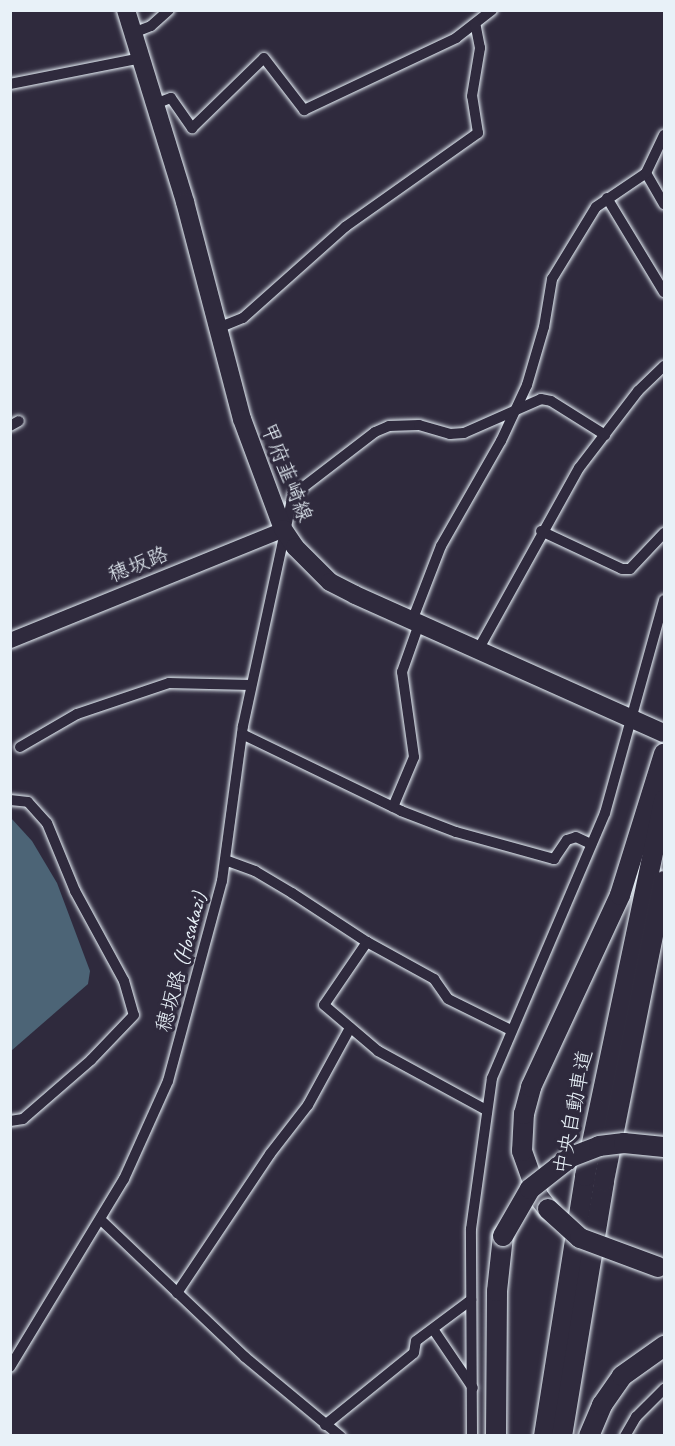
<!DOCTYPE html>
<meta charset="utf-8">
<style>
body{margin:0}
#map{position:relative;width:675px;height:1446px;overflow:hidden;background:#2f2a3d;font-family:Caveat,"Klee One",sans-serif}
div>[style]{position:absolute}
.water>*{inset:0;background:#4c6476}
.roads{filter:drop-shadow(0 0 2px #e8f1f8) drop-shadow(0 0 2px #e8f1f8)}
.street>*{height:10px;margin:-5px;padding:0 5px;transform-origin:5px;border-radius:5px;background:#2f2a3d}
.secondary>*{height:15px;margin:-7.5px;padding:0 7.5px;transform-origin:7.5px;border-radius:7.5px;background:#2f2a3d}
.primary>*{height:18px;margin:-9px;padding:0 9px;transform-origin:9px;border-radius:9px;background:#2f2a3d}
.highway>*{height:20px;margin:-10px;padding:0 10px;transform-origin:10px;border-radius:10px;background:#2f2a3d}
.bridges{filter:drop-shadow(0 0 2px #e8f1f8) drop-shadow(0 0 2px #e8f1f8)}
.highway-bridge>*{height:20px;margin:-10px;padding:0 10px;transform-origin:10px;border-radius:10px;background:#2f2a3d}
span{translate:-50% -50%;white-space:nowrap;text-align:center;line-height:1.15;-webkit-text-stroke:6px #2f2a3d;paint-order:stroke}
.street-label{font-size:21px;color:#e8f1f8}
.frame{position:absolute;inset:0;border:12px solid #e8f1f8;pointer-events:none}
</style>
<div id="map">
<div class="water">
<div style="clip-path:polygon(11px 818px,32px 841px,57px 883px,90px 971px,88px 984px,11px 1051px)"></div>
</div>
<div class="roads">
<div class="street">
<div style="left:133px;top:33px;width:19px;rotate:-21deg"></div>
<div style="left:151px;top:26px;width:24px;rotate:-42deg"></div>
<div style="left:10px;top:84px;width:134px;rotate:-11.2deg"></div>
<div style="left:155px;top:104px;width:17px;rotate:-21deg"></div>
<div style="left:171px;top:98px;width:37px;rotate:55deg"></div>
<div style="left:192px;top:128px;width:100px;rotate:-44.2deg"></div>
<div style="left:264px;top:58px;width:66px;rotate:52.4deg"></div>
<div style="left:304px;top:110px;width:168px;rotate:-25.3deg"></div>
<div style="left:456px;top:38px;width:46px;rotate:-37.9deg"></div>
<div style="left:646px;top:173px;width:36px;rotate:60deg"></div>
<div style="left:607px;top:198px;width:110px;rotate:58.8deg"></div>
<div style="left:218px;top:328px;width:27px;rotate:-22deg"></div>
<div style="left:243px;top:318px;width:137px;rotate:-41.7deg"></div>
<div style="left:345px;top:227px;width:163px;rotate:-35.3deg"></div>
<div style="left:478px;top:133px;width:37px;rotate:-99deg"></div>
<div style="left:472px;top:96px;width:49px;rotate:-80.5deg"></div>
<div style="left:480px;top:48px;width:25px;rotate:-101deg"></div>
<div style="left:10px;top:426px;width:10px;rotate:-29deg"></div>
<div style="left:541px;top:531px;width:89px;rotate:25.1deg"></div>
<div style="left:622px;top:569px;width:8px"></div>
<div style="left:630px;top:569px;width:50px;rotate:-46.6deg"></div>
<div style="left:412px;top:621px;width:80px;rotate:-68.9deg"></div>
<div style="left:441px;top:546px;width:121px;rotate:-60.3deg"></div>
<div style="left:501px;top:441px;width:62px;rotate:-65.1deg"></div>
<div style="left:527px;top:385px;width:60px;rotate:-73.7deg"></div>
<div style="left:544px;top:327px;width:49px;rotate:-80.5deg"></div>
<div style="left:552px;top:279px;width:84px;rotate:-58.6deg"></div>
<div style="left:596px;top:207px;width:60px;rotate:-34.2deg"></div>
<div style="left:646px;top:173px;width:42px;rotate:-64.7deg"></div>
<div style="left:478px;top:650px;width:208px;rotate:-61deg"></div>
<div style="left:579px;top:468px;width:97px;rotate:-52.5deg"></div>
<div style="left:638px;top:391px;width:36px;rotate:-44deg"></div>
<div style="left:242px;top:734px;width:177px;rotate:25.8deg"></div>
<div style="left:401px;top:811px;width:59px;rotate:20.9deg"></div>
<div style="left:456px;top:832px;width:102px;rotate:15.4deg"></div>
<div style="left:554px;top:859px;width:23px;rotate:-56deg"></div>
<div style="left:567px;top:840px;width:9px;rotate:-18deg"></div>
<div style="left:576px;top:837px;width:17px;rotate:25deg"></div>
<div style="left:20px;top:747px;width:66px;rotate:-30.1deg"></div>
<div style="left:77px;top:714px;width:97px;rotate:-18.6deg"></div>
<div style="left:169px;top:683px;width:82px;rotate:1.4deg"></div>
<div style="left:10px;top:800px;width:18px;rotate:6deg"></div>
<div style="left:28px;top:802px;width:28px;rotate:48deg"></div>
<div style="left:47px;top:823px;width:74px;rotate:67.6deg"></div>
<div style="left:75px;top:891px;width:102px;rotate:61.4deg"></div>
<div style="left:124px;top:981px;width:35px;rotate:74deg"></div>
<div style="left:134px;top:1015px;width:62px;rotate:133.7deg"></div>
<div style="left:91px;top:1060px;width:90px;rotate:139.1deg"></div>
<div style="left:23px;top:1119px;width:13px;rotate:171deg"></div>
<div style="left:393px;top:807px;width:54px;rotate:-67.2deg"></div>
<div style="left:414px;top:757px;width:86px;rotate:-98deg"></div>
<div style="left:402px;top:672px;width:51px;rotate:-70.5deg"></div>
<div style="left:225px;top:860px;width:32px;rotate:20deg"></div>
<div style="left:255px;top:871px;width:43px;rotate:30.7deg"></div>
<div style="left:292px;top:893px;width:90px;rotate:33.2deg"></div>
<div style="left:367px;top:942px;width:77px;rotate:28.9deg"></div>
<div style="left:434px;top:979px;width:24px;rotate:55deg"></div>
<div style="left:448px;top:999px;width:70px;rotate:26.2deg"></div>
<div style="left:367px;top:942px;width:76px;rotate:124.3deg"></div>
<div style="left:324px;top:1005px;width:71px;rotate:40.4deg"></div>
<div style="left:378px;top:1051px;width:123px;rotate:28.6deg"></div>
<div style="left:101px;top:1220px;width:199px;rotate:43.6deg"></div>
<div style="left:245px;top:1357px;width:124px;rotate:39.7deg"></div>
<div style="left:177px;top:1293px;width:167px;rotate:-56.2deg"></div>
<div style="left:270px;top:1154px;width:62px;rotate:-52.2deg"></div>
<div style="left:308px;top:1105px;width:88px;rotate:-61.4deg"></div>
<div style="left:433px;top:1329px;width:71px;rotate:55.9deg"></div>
<div style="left:10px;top:1367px;width:220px;rotate:-58.8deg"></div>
<div style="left:124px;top:1179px;width:107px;rotate:-65.8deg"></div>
<div style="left:168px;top:1081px;width:207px;rotate:-74.9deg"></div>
<div style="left:222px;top:881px;width:156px;rotate:-82.3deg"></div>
<div style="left:243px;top:726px;width:236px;rotate:-77.8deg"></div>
<div style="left:293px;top:495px;width:103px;rotate:-37.5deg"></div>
<div style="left:375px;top:432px;width:15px;rotate:-23deg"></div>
<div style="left:389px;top:426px;width:30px;rotate:-2deg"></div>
<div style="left:419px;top:425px;width:32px;rotate:16deg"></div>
<div style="left:450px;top:434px;width:14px;rotate:-4deg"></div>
<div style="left:464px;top:433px;width:84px;rotate:-23.8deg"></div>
<div style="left:541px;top:399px;width:10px;rotate:11deg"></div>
<div style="left:551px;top:401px;width:64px;rotate:32.2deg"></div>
<div style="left:325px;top:1425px;width:114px;rotate:-39deg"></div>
<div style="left:414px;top:1353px;width:12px;rotate:-81deg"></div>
<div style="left:416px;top:1341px;width:69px;rotate:-36.7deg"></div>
<div style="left:472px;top:1436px;width:207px;rotate:-90.3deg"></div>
<div style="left:471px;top:1229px;width:152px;rotate:-82.1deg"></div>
<div style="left:492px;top:1078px;width:288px;rotate:-66.9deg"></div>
<div style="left:605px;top:813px;width:221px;rotate:-74.5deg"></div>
<div style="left:625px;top:1436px;width:22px;rotate:-60deg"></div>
<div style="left:636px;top:1417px;width:40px;rotate:-45deg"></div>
</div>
<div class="secondary">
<div style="left:10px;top:640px;width:295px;rotate:-22.1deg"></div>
</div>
<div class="primary">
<div style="left:126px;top:10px;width:201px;rotate:72.9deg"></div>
<div style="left:185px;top:202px;width:224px;rotate:75.3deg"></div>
<div style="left:242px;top:419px;width:117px;rotate:69.6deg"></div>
<div style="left:283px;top:529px;width:22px;rotate:56deg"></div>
<div style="left:295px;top:547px;width:49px;rotate:45deg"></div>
<div style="left:330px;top:582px;width:28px;rotate:27deg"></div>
<div style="left:355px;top:595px;width:338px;rotate:24.1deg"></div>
</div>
<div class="highway">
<div style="left:548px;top:1209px;width:16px;rotate:-128deg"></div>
<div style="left:538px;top:1196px;width:48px;rotate:-109.6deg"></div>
<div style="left:522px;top:1151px;width:37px;rotate:-87deg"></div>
<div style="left:524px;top:1114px;width:28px;rotate:-75deg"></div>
<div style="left:531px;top:1087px;width:212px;rotate:-65.1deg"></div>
<div style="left:620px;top:895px;width:148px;rotate:-72.7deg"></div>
<div style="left:496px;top:1436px;width:145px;rotate:-89.6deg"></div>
<div style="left:497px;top:1291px;width:55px;rotate:-83.8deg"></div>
<div style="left:544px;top:1436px;width:263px;rotate:-81deg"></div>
<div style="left:585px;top:1176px;width:384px;rotate:-78.1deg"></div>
<div style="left:562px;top:1436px;width:258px;rotate:-80.6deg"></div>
<div style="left:604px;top:1181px;width:306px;rotate:-78.7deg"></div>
<div style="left:589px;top:1436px;width:34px;rotate:-67deg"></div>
<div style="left:602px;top:1405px;width:35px;rotate:-55deg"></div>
<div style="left:622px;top:1376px;width:52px;rotate:-35.5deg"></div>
</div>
</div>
<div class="bridges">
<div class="highway-bridge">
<div style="left:548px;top:1209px;width:43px;rotate:42.2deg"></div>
<div style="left:580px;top:1238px;width:83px;rotate:20.4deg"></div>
<div style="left:503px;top:1236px;width:54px;rotate:-60.1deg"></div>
<div style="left:530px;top:1189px;width:52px;rotate:-38deg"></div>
<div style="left:571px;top:1157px;width:30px;rotate:-21deg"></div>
<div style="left:599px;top:1146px;width:25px;rotate:-7deg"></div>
<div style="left:624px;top:1143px;width:40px;rotate:5.7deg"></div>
</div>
</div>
<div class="street-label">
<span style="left:287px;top:472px;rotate:68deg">甲府韮崎線</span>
<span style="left:138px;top:564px;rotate:-22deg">穂坂路</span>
<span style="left:181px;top:962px;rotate:-75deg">穂坂路 (Hosakazi)</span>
<span style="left:573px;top:1112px;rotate:-79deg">中央自動車道</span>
</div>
<div class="frame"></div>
</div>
